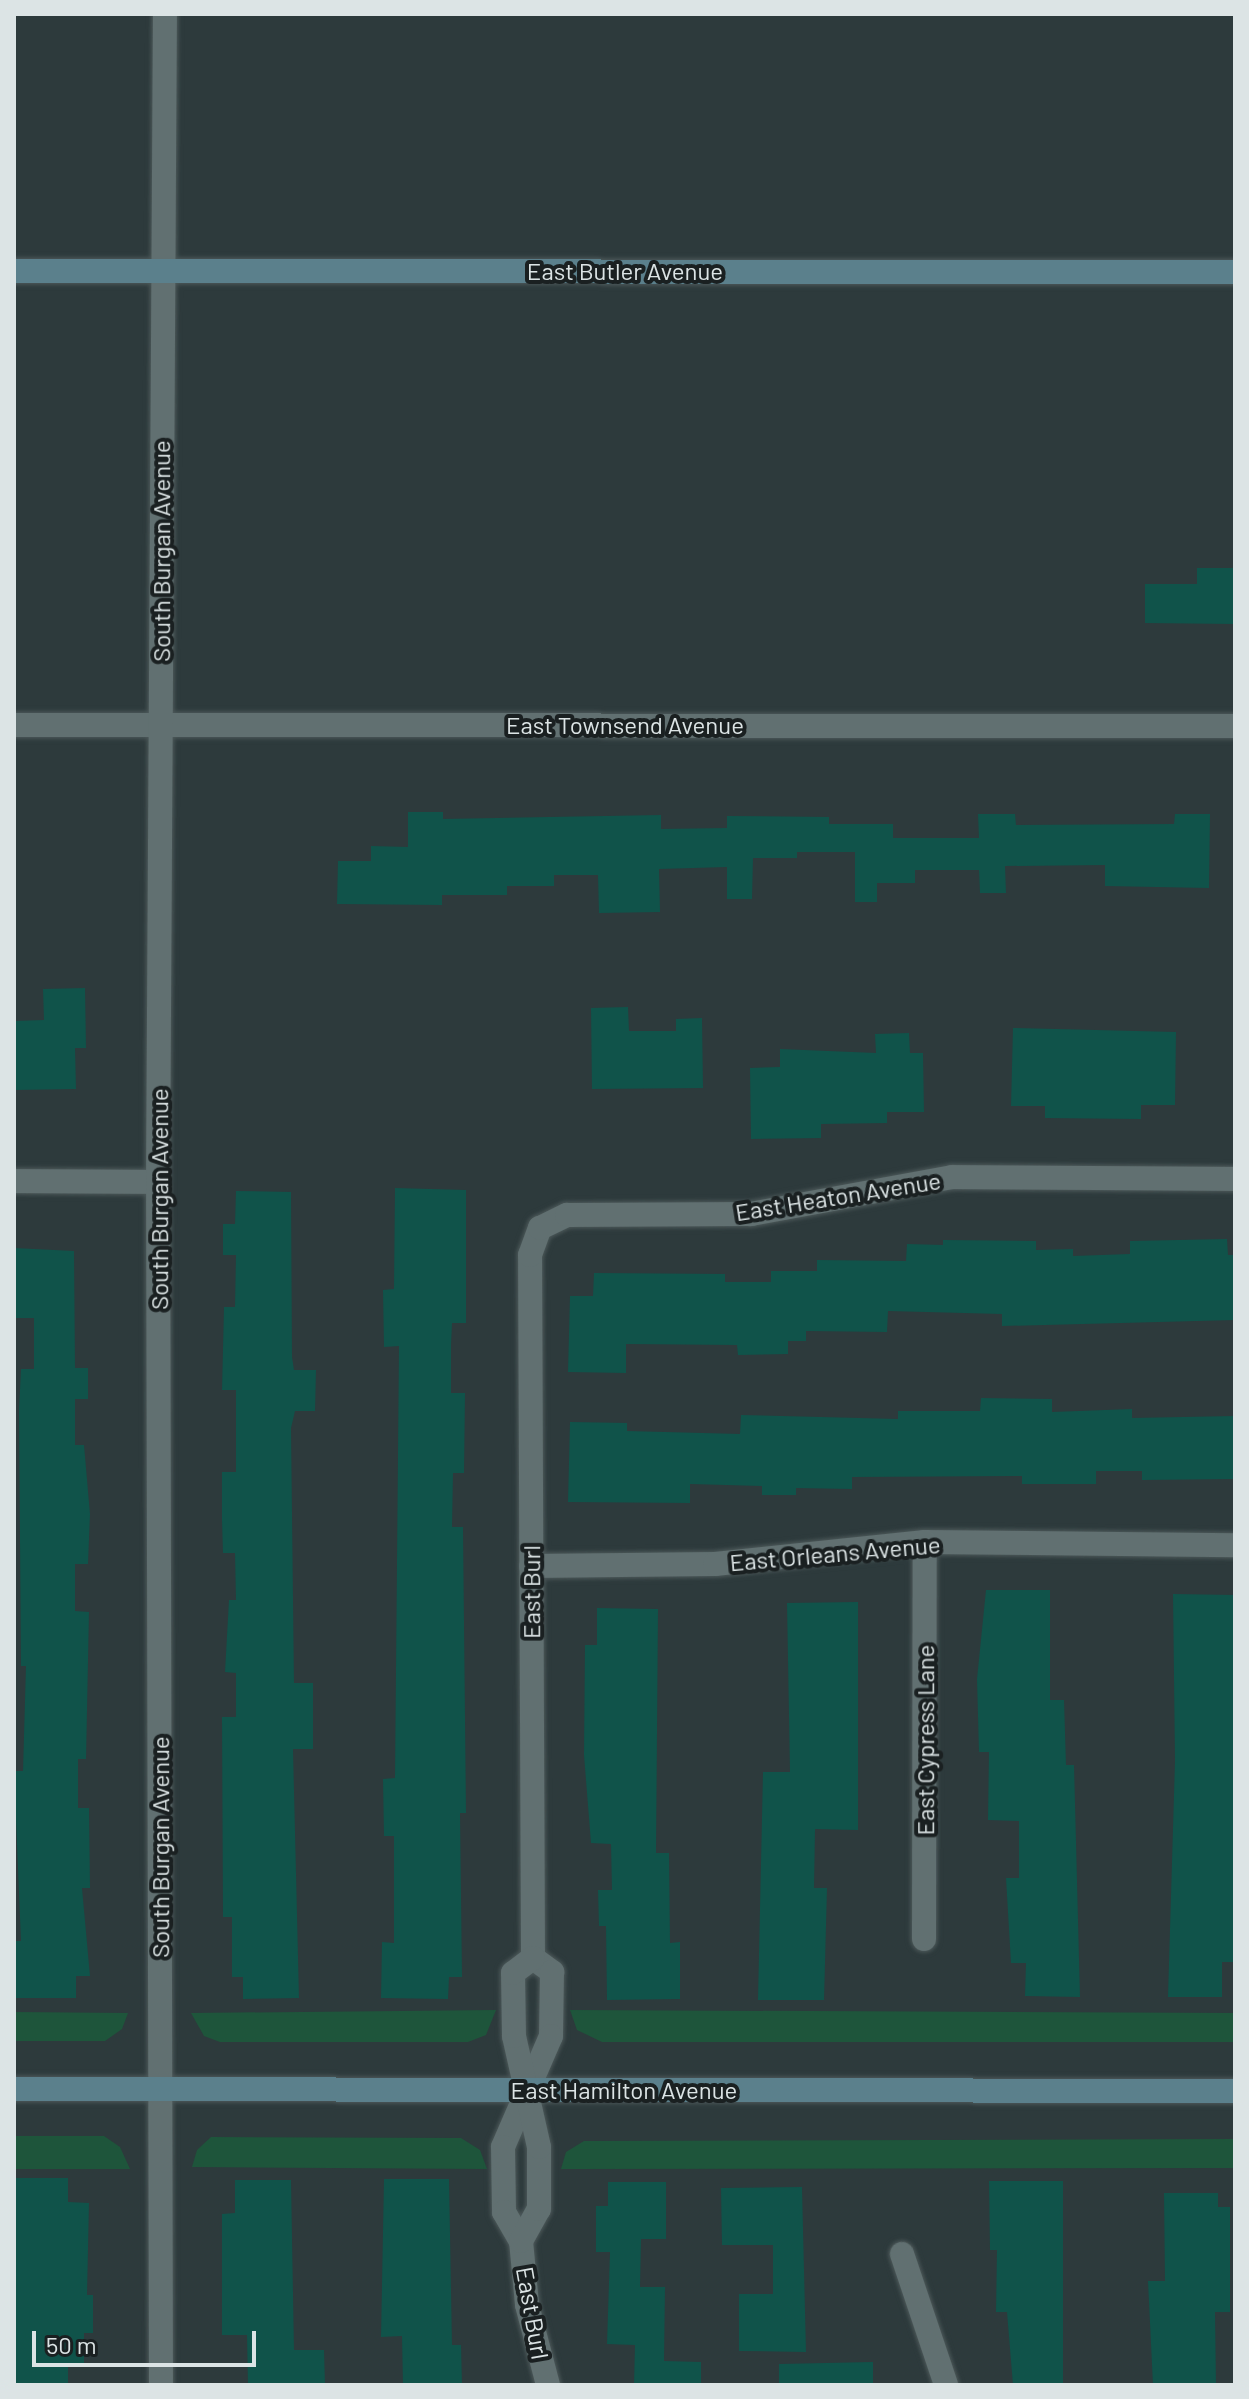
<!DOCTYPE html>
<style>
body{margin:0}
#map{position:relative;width:1249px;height:2399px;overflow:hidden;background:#2d3a3c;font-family:Barlow,sans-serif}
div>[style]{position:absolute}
.green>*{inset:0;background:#1e553b}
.building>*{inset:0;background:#10534a}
.roads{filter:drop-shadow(0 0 2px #4c5859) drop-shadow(0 0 2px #4c5859)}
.street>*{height:24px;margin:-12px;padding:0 12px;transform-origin:12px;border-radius:12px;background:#617071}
.secondary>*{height:24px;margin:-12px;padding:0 12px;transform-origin:12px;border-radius:12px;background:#5b808c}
span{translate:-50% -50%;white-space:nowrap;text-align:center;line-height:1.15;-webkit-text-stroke:8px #1a2021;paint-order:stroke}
.street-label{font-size:24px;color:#dce4e5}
.frame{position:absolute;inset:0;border:16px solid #dce4e5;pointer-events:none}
.scale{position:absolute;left:32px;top:2331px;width:224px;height:36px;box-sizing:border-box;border:4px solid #dce4e5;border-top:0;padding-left:10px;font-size:24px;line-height:28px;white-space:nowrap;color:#dce4e5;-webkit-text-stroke:6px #1a2021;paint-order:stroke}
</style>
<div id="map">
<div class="green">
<div style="clip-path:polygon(496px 2010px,486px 2035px,468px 2042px,220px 2042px,204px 2036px,191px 2013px)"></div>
<div style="clip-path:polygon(570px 2010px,1235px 2013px,1235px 2042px,602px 2042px,577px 2030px)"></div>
<div style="clip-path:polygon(14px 2012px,128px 2013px,122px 2029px,105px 2041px,14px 2041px)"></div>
<div style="clip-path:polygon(14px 2136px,104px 2136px,120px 2147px,130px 2169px,14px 2169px)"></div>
<div style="clip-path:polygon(211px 2137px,461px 2138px,480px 2150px,487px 2169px,192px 2167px,197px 2150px)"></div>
<div style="clip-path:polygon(1235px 2139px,1235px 2168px,561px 2169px,566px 2152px,584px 2141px)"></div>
</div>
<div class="building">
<div style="clip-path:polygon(1197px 568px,1235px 568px,1235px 624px,1145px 623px,1145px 584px,1197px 584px)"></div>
<div style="clip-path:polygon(408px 812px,443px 812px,443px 819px,661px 815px,661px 829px,727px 828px,727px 816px,829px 817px,829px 824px,893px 824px,893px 838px,979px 838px,978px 814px,1015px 814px,1016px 825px,1174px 824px,1175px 814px,1210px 814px,1209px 888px,1105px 886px,1105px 865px,1005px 866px,1006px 893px,980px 893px,979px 870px,915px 870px,915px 883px,877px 883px,877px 902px,855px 902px,855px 852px,797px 852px,797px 858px,753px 858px,752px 899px,727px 899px,727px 867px,659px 869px,660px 912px,599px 913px,598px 875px,554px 875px,554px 886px,507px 886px,507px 895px,442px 895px,442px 905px,337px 904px,338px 861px,371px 861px,371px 846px,408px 847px)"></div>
<div style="clip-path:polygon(85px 988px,86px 1048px,75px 1048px,76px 1089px,14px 1090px,14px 1021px,44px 1020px,43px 989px)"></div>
<div style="clip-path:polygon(628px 1007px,629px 1031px,676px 1031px,676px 1019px,702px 1018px,703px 1088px,592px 1089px,591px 1008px)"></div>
<div style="clip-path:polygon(1013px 1028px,1176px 1032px,1175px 1105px,1141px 1105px,1141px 1119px,1045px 1118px,1045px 1106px,1011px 1106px)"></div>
<div style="clip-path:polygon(909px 1033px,910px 1053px,923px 1053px,924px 1112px,887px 1112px,887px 1123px,821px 1124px,821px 1138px,751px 1139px,750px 1068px,780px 1067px,780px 1049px,876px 1053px,875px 1034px)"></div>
<div style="clip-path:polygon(395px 1188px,466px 1190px,466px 1323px,452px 1323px,451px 1345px,451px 1393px,465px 1393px,464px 1473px,453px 1473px,452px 1527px,463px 1527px,466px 1813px,460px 1813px,462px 1977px,449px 1977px,448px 1999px,381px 1998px,382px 1942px,394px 1943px,394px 1836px,384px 1836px,383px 1779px,395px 1778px,399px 1346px,384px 1347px,383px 1290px,394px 1289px)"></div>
<div style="clip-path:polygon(236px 1191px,291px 1192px,292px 1357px,294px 1370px,316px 1370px,315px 1411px,295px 1411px,291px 1428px,294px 1683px,313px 1683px,313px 1749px,293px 1749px,299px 1998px,243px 1999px,243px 1977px,232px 1977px,232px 1917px,223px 1917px,222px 1717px,236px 1717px,236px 1673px,225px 1672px,229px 1600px,236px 1600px,235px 1553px,223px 1553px,222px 1520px,222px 1472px,236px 1472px,236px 1390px,222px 1390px,224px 1307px,235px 1307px,236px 1255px,223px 1255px,223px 1224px,235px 1224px)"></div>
<div style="clip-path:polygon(1227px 1239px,1228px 1255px,1235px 1255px,1235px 1320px,1002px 1326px,1002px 1314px,888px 1311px,887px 1332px,806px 1331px,806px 1341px,788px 1341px,788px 1354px,738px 1355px,737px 1345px,626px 1344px,626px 1373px,568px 1372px,570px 1296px,593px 1296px,594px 1273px,725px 1274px,725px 1282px,771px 1282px,771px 1271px,817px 1271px,817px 1260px,906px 1261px,907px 1244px,943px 1245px,943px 1240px,1036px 1241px,1036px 1250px,1073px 1249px,1073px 1256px,1130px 1254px,1130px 1241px)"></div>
<div style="clip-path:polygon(14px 1248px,74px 1251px,75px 1368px,88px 1368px,88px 1399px,75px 1399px,75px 1445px,84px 1445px,90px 1514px,88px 1564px,75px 1564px,75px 1611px,89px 1612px,86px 1759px,78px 1759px,78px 1808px,89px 1808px,90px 1888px,82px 1888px,90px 1976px,76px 1976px,76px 1998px,14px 1998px,14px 1941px,21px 1941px,14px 1771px,23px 1771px,26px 1666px,21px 1666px,19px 1411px,21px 1369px,34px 1369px,34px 1318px,14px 1318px)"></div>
<div style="clip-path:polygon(981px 1398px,1052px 1399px,1052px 1412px,1132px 1409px,1132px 1418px,1235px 1416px,1235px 1479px,1142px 1480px,1142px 1471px,1096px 1471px,1096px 1484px,1022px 1484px,1022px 1476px,852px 1477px,852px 1489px,796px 1488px,796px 1495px,762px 1495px,762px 1486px,690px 1484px,690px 1503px,568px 1502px,570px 1422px,627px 1423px,627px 1431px,740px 1434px,741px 1415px,898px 1419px,898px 1411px,980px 1411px)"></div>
<div style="clip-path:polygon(986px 1590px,1050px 1590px,1050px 1700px,1064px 1700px,1066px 1765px,1074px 1765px,1080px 1997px,1025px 1996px,1026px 1963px,1011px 1963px,1006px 1878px,1019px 1878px,1019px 1821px,988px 1820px,989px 1752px,979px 1752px,977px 1679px)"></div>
<div style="clip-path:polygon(1173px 1594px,1235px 1595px,1235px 1962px,1222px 1962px,1222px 1997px,1168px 1997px,1175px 1761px)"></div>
<div style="clip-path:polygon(858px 1602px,858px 1830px,815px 1829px,814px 1888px,827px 1888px,824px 2000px,758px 2000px,763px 1772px,790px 1772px,787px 1603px)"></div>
<div style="clip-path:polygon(597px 1608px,658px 1609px,656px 1853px,669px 1853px,670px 1943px,680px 1942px,680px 1999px,607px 2000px,606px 1926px,599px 1926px,598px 1890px,612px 1890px,611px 1844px,591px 1843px,584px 1755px,585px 1645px,597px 1645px)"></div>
<div style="clip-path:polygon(14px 2178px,68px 2178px,68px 2202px,89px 2203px,87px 2295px,93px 2295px,93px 2333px,84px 2333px,84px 2365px,68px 2366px,68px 2385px,14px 2385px)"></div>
<div style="clip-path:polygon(384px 2179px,449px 2179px,452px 2345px,461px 2345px,462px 2385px,403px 2385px,402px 2336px,381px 2337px)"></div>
<div style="clip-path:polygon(235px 2180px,291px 2180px,294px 2350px,324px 2350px,325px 2385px,248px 2385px,247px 2335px,222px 2335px,222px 2214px,235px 2213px)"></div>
<div style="clip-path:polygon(989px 2181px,1063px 2181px,1063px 2385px,1013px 2385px,1007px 2312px,996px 2312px,997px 2250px,990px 2250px)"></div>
<div style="clip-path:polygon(608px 2182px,666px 2182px,666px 2239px,641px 2239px,640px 2287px,665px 2287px,664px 2361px,701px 2362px,701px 2385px,634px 2385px,635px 2345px,607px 2344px,610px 2252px,596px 2252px,596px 2206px,608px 2206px)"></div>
<div style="clip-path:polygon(802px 2187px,806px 2352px,739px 2351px,739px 2294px,773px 2294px,773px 2245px,722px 2245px,721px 2188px)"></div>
<div style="clip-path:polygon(1164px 2193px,1218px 2193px,1218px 2207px,1230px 2207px,1230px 2312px,1215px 2312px,1216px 2385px,1153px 2385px,1148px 2281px,1165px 2281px)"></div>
<div style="clip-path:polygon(873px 2362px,873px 2385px,779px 2385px,779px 2364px)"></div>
</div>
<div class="roads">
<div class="street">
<div style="left:14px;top:725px;width:1221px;rotate:0.05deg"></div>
<div style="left:14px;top:1181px;width:144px;rotate:0.4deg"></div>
<div style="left:531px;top:1566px;width:184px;rotate:-0.6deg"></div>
<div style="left:715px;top:1564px;width:211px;rotate:-6deg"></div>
<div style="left:925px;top:1542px;width:310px;rotate:0.6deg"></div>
<div style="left:924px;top:1939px;width:397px;rotate:-89.9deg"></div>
<div style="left:533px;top:1958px;width:703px;rotate:-90.24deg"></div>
<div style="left:530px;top:1255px;width:29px;rotate:-70deg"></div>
<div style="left:540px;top:1228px;width:30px;rotate:-26deg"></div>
<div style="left:567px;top:1215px;width:184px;rotate:-0.3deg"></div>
<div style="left:751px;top:1214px;width:204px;rotate:-10.4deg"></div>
<div style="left:952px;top:1177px;width:283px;rotate:0.4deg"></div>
<div style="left:533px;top:1958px;width:24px;rotate:36deg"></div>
<div style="left:552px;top:1972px;width:64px;rotate:90.9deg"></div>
<div style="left:551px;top:2036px;width:121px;rotate:113.4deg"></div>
<div style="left:503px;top:2147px;width:65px;rotate:89.1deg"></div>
<div style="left:504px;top:2212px;width:34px;rotate:60deg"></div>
<div style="left:521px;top:2241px;width:64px;rotate:84.6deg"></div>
<div style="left:527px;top:2305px;width:83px;rotate:75.3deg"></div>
<div style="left:521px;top:2241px;width:37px;rotate:-61deg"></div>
<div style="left:539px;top:2209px;width:62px;rotate:-90deg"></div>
<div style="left:539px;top:2147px;width:114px;rotate:-102.7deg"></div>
<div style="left:514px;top:2036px;width:63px;rotate:-90.9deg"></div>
<div style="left:513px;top:1973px;width:25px;rotate:-37deg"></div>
<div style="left:902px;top:2254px;width:138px;rotate:71.4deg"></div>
<div style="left:161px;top:2385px;width:1203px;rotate:-90.14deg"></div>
<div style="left:158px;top:1182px;width:1168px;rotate:-89.66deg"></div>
</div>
<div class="secondary">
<div style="left:14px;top:271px;width:1221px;rotate:0.05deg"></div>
<div style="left:14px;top:2089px;width:1221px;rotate:0.09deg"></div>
</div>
</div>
<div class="street-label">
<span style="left:625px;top:271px">East Butler Avenue</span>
<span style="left:161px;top:551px;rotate:-90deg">South Burgan Avenue</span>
<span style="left:625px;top:725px">East Townsend Avenue</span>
<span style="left:838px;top:1196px;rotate:-9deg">East Heaton Avenue</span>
<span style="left:159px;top:1199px;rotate:-90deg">South Burgan Avenue</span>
<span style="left:835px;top:1553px;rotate:-5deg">East Orleans Avenue</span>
<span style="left:531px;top:1592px;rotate:-90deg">East Burl</span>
<span style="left:925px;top:1740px;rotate:-90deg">East Cypress Lane</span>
<span style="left:160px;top:1847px;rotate:-90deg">South Burgan Avenue</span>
<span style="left:624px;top:2090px">East Hamilton Avenue</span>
<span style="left:533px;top:2313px;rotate:80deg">East Burl</span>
</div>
<div class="frame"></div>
<div class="scale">50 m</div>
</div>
